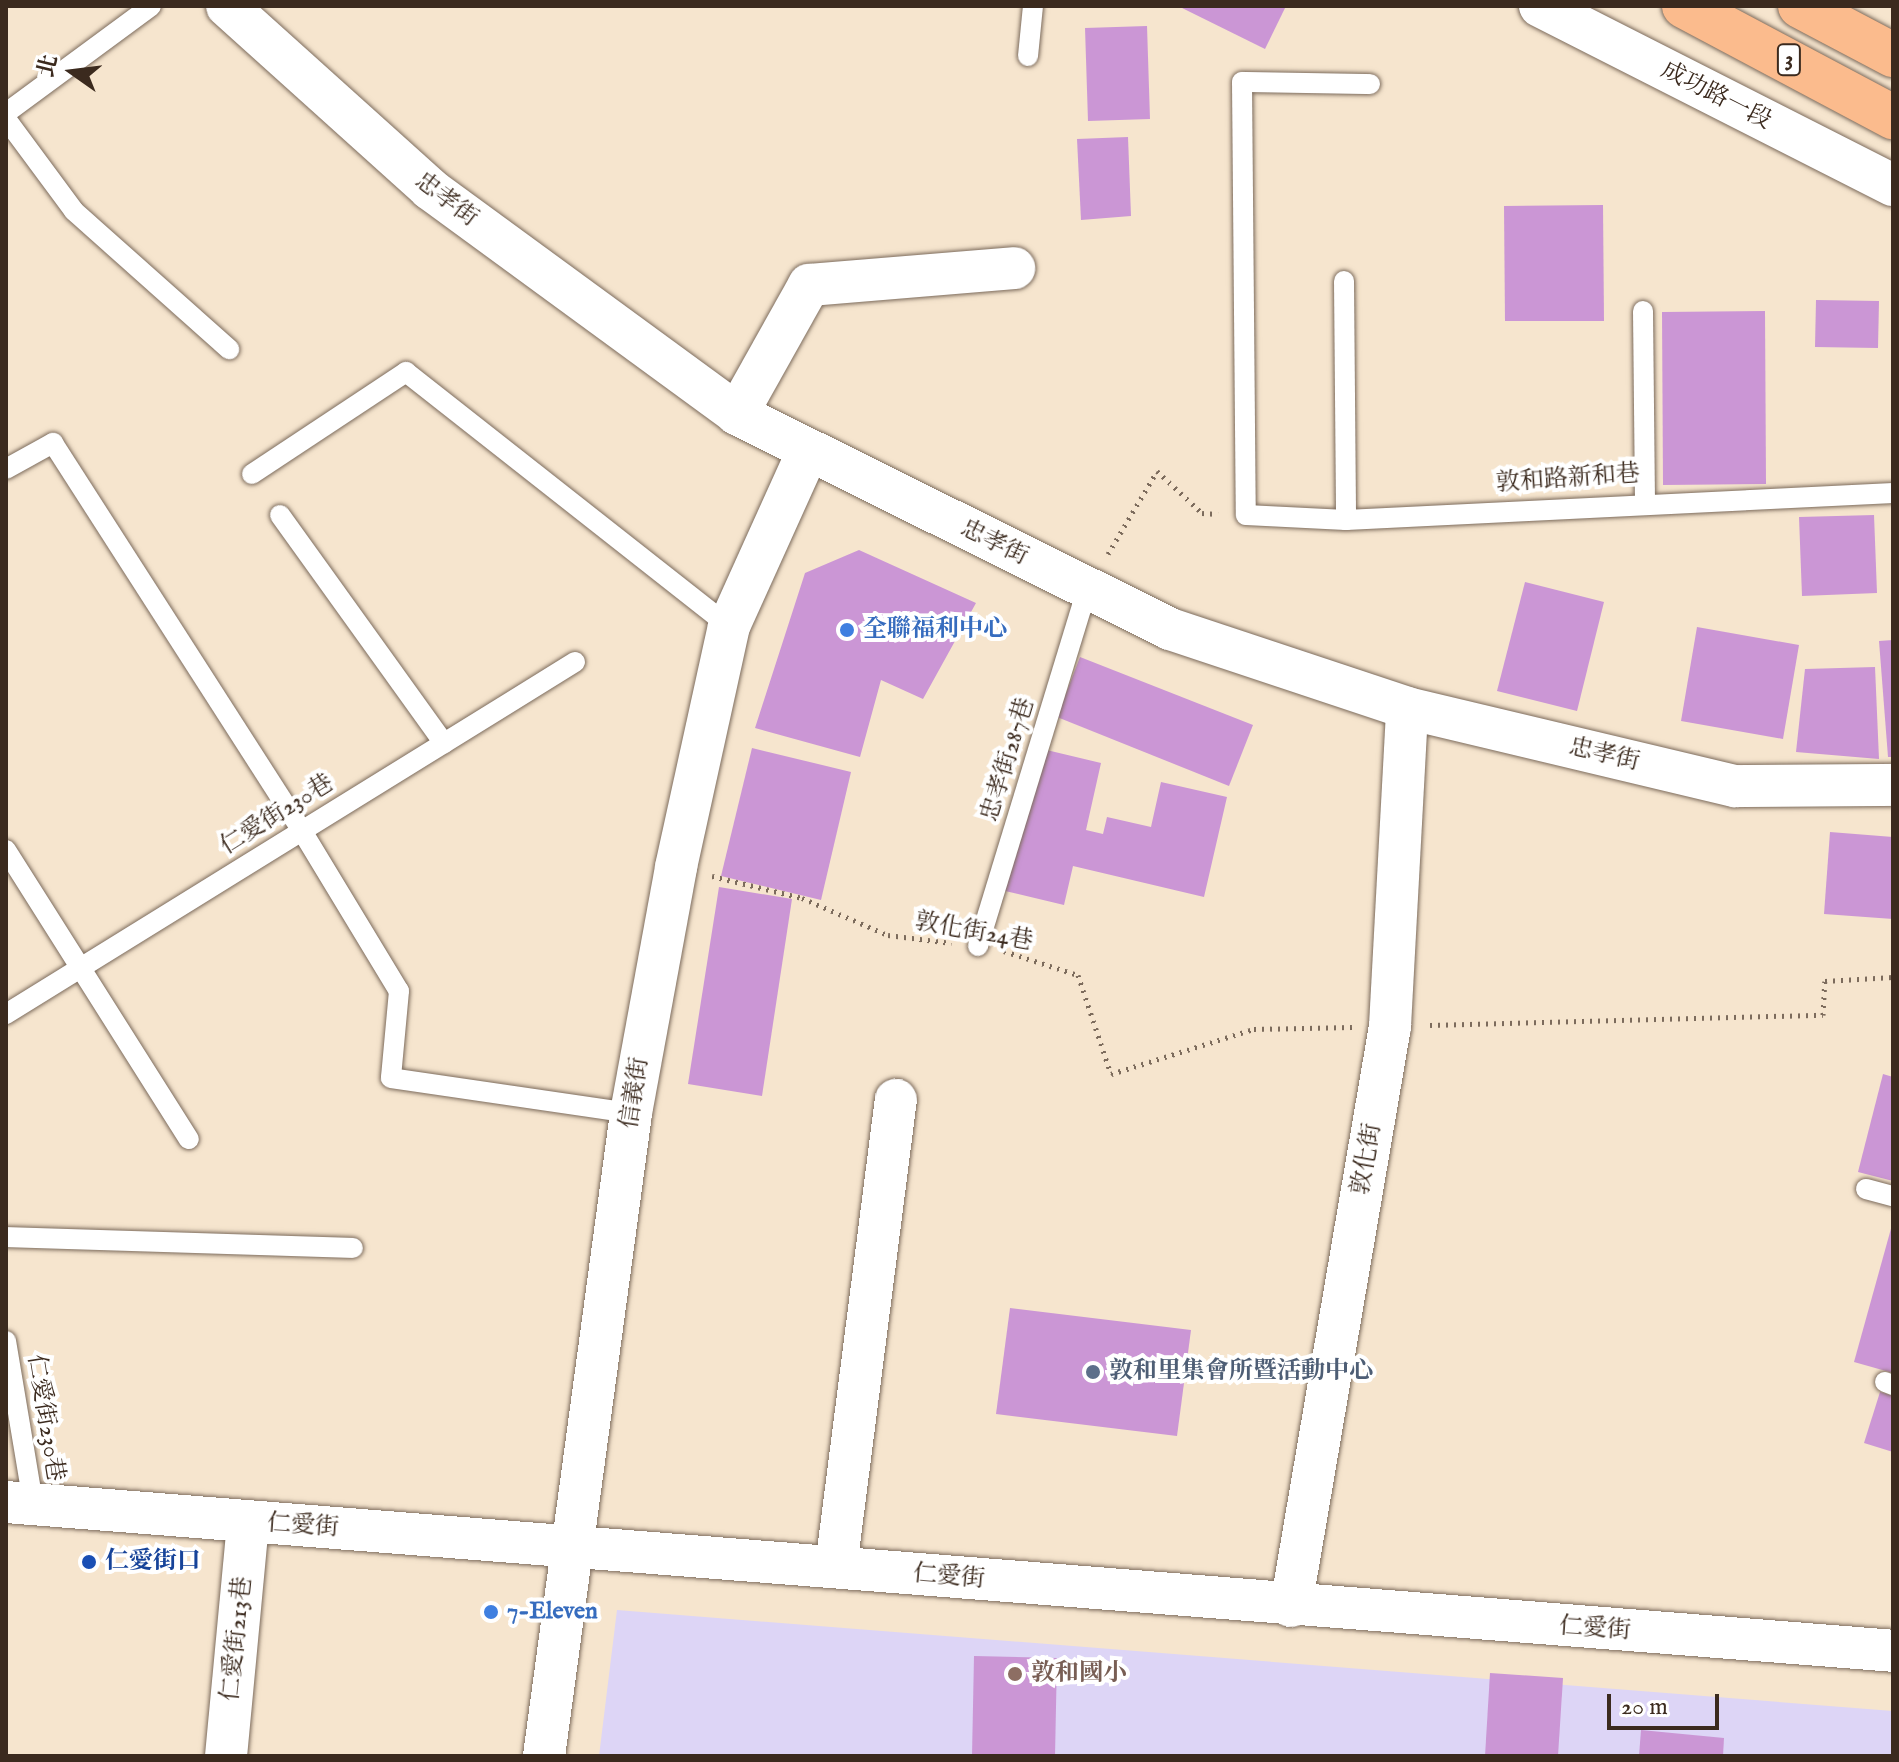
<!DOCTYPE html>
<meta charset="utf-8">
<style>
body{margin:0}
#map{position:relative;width:1899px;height:1762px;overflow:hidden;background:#f6e5ce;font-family:"IM FELL English","Noto Serif TC",serif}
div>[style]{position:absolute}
.built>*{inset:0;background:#ddd5f6}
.building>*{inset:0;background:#cb96d5}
.path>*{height:5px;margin-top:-2.5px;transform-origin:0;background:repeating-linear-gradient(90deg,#7c6b5c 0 2px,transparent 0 8px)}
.roads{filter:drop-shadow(0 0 2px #7c6b5c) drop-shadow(0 0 2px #7c6b5c)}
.service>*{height:20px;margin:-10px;padding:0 10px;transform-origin:10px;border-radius:10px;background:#fff}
.minor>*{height:42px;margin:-21px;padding:0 21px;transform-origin:21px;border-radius:21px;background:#fff}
.primary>*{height:44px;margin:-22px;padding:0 22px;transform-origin:22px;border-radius:22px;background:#fbbb8d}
.dots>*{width:22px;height:22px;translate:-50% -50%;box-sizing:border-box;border:4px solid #fff;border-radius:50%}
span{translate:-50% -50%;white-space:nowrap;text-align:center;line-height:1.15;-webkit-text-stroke:8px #fff;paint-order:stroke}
.shield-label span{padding:2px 6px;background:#fff;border:2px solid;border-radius:6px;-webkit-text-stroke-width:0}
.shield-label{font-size:22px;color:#3b2a1e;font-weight:700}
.street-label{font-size:24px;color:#3b2a1e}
.shop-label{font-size:24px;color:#366cbe;font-weight:700}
.left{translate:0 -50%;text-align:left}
.service-label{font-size:24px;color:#4e5e75;font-weight:700}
.transit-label{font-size:24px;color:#164399;font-weight:700}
.education-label{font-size:24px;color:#785e54;font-weight:700}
.frame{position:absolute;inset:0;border:8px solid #3b2a1e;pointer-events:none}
.north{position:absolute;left:32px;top:32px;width:80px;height:80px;-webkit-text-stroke:6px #fff;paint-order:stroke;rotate:284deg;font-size:22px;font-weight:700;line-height:32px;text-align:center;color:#3b2a1e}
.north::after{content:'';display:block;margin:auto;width:28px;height:36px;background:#3b2a1e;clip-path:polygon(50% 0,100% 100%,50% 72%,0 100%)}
.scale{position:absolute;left:1607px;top:1694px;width:112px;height:36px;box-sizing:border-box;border:4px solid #3b2a1e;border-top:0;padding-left:10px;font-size:24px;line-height:28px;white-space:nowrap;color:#3b2a1e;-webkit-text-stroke:6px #fff;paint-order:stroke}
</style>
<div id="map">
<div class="built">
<div style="clip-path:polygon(617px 1610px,1893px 1711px,1893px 1756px,599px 1756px)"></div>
</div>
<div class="building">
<div style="clip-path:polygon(1178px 6px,1286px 6px,1265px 49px)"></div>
<div style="clip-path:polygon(1147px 26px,1150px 119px,1088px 121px,1085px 28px)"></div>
<div style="clip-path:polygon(1128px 137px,1131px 216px,1081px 220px,1077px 139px)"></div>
<div style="clip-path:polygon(1603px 205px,1604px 321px,1505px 321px,1504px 206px)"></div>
<div style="clip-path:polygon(1816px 300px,1879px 301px,1878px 348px,1815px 347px)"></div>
<div style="clip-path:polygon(1765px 311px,1766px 484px,1663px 485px,1662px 312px)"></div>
<div style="clip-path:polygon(1874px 515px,1877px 593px,1802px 596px,1799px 517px)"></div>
<div style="clip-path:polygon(859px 550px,976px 603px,923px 699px,881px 680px,860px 757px,755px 728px,805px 573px)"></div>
<div style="clip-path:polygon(1525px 582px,1604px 602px,1577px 711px,1497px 691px)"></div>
<div style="clip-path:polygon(1697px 627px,1799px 645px,1783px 739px,1681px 721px)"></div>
<div style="clip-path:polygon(1893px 640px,1893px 757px,1888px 757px,1879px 641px)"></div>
<div style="clip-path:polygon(1080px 657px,1253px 725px,1229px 786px,1057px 717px)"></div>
<div style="clip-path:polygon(1875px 667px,1879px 759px,1796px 752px,1805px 669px)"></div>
<div style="clip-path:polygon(1034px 747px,1101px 763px,1086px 830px,1103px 834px,1107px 817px,1151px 827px,1161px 782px,1227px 797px,1204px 897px,1073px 866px,1064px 905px,1001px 890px)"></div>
<div style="clip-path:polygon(752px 748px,851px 772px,821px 900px,721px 876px)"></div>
<div style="clip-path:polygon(1830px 832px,1893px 837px,1893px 919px,1824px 914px)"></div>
<div style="clip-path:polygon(719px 887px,792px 899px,762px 1096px,688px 1084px)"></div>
<div style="clip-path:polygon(1883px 1074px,1893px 1077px,1893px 1181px,1858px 1172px)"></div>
<div style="clip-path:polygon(1892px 1225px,1893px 1226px,1893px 1373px,1854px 1362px)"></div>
<div style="clip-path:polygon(1010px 1308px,1191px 1330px,1177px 1436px,996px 1414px)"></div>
<div style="clip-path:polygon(1880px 1392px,1893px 1396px,1893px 1452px,1864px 1443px)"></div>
<div style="clip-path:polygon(974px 1656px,1057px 1658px,1055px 1756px,972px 1756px)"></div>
<div style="clip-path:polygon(1490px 1673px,1563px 1678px,1558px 1756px,1485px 1756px)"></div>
<div style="clip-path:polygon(1641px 1730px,1724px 1738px,1723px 1756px,1639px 1756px)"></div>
</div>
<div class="path">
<div style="left:1108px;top:554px;width:96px;rotate:-59.4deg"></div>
<div style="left:1157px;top:471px;width:62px;rotate:43deg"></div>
<div style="left:1202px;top:513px;width:16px;rotate:4deg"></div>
<div style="left:712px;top:876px;width:93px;rotate:13.7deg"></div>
<div style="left:802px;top:898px;width:94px;rotate:23.3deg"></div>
<div style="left:888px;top:935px;width:64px;rotate:7.2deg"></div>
<div style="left:1004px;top:951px;width:78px;rotate:18deg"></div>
<div style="left:1078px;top:975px;width:104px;rotate:71.6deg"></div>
<div style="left:1111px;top:1074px;width:150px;rotate:-17.5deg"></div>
<div style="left:1254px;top:1029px;width:98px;rotate:-1.2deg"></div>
<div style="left:1430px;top:1025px;width:393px;rotate:-1.5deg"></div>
<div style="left:1823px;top:1015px;width:34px;rotate:-87deg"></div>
<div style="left:1825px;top:981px;width:68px;rotate:-3.4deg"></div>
</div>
<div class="roads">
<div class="service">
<div style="left:1028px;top:56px;width:50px;rotate:-84.3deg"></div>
<div style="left:1370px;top:84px;width:128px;rotate:-179.1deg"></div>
<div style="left:1242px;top:82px;width:433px;rotate:89.5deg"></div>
<div style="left:1246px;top:515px;width:100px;rotate:2.9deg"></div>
<div style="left:1346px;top:520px;width:548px;rotate:-2.83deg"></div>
<div style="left:6px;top:113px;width:180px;rotate:-36.4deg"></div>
<div style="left:6px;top:119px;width:114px;rotate:53.5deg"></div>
<div style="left:74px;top:211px;width:208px;rotate:41.7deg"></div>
<div style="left:1344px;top:281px;width:239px;rotate:89.5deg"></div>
<div style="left:1643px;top:311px;width:189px;rotate:89.4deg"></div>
<div style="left:6px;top:469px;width:54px;rotate:-29deg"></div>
<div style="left:53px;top:443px;width:461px;rotate:57.3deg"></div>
<div style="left:302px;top:831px;width:187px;rotate:58.8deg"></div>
<div style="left:399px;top:991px;width:87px;rotate:95.3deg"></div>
<div style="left:391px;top:1078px;width:243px;rotate:8.3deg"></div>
<div style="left:252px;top:474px;width:185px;rotate:-33.5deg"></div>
<div style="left:406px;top:372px;width:411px;rotate:38.2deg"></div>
<div style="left:280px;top:515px;width:281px;rotate:54.3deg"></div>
<div style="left:6px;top:850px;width:342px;rotate:57.7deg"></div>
<div style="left:978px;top:946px;width:373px;rotate:-73deg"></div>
<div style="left:6px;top:1014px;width:669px;rotate:-31.74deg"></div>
<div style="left:1866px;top:1189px;width:28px;rotate:15deg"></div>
<div style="left:6px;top:1237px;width:347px;rotate:1.8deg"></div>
<div style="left:6px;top:1341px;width:164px;rotate:80.5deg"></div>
<div style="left:1885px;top:1382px;width:9px;rotate:21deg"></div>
</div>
<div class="minor">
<div style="left:227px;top:6px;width:273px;rotate:42deg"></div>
<div style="left:430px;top:189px;width:381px;rotate:36.2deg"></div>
<div style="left:737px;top:414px;width:483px;rotate:26.4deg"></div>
<div style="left:1170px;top:629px;width:250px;rotate:18.4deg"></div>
<div style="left:1407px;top:708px;width:337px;rotate:13.4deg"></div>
<div style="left:1735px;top:786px;width:158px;rotate:-0.4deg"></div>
<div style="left:1540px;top:6px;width:396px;rotate:26.9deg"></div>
<div style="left:737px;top:414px;width:148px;rotate:-60.8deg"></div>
<div style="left:809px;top:285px;width:206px;rotate:-4.7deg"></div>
<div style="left:6px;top:1502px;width:1893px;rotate:4.51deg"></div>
<div style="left:836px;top:1567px;width:471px;rotate:-82.7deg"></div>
<div style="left:1291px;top:1606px;width:588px;rotate:-80.31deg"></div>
<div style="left:1390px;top:1026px;width:318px;rotate:-86.9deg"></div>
<div style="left:226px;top:1756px;width:235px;rotate:-84.6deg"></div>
<div style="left:544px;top:1756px;width:649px;rotate:-82.29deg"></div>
<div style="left:631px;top:1113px;width:250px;rotate:-79.6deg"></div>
<div style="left:676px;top:867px;width:247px;rotate:-77.6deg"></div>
<div style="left:729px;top:626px;width:192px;rotate:-65.7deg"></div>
</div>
<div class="primary">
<div style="left:1684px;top:6px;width:237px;rotate:28deg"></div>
<div style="left:1800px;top:6px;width:105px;rotate:27.8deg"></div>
</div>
</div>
<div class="dots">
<div style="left:847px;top:630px;background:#3f7fe0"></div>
<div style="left:1093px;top:1372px;background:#5c6f8a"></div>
<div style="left:89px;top:1562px;background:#1a4fb4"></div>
<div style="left:491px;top:1612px;background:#3f7fe0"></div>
<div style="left:1015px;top:1674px;background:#8d6e63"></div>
</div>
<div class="shield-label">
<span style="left:1789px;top:60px">3</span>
</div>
<div class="street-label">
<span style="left:1716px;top:96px;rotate:27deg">成功路一段</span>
<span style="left:446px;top:200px;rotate:37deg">忠孝街</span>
<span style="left:1568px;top:479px;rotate:-4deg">敦和路新和巷</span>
<span style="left:994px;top:543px;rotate:26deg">忠孝街</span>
<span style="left:1604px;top:755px;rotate:13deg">忠孝街</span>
<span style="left:1008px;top:760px;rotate:-73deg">忠孝街287巷</span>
<span style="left:277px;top:815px;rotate:-32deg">仁愛街230巷</span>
<span style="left:974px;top:932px;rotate:10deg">敦化街24巷</span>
<span style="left:635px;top:1093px;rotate:-81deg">信義街</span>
<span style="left:1367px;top:1159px;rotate:-80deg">敦化街</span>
<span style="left:45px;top:1418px;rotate:81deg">仁愛街230巷</span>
<span style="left:303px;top:1526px;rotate:4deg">仁愛街</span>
<span style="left:949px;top:1577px;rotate:5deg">仁愛街</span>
<span style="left:1595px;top:1629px;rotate:4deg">仁愛街</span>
<span style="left:237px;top:1639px;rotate:-84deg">仁愛街213巷</span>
</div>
<div class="shop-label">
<span class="left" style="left:863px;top:630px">全聯福利中心</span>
<span class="left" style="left:507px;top:1612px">7-Eleven</span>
</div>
<div class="service-label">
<span class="left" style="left:1109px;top:1372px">敦和里集會所暨活動中心</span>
</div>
<div class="transit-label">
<span class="left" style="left:105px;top:1562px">仁愛街口</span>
</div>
<div class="education-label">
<span class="left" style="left:1031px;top:1674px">敦和國小</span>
</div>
<div class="frame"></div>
<div class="north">北</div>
<div class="scale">20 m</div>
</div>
